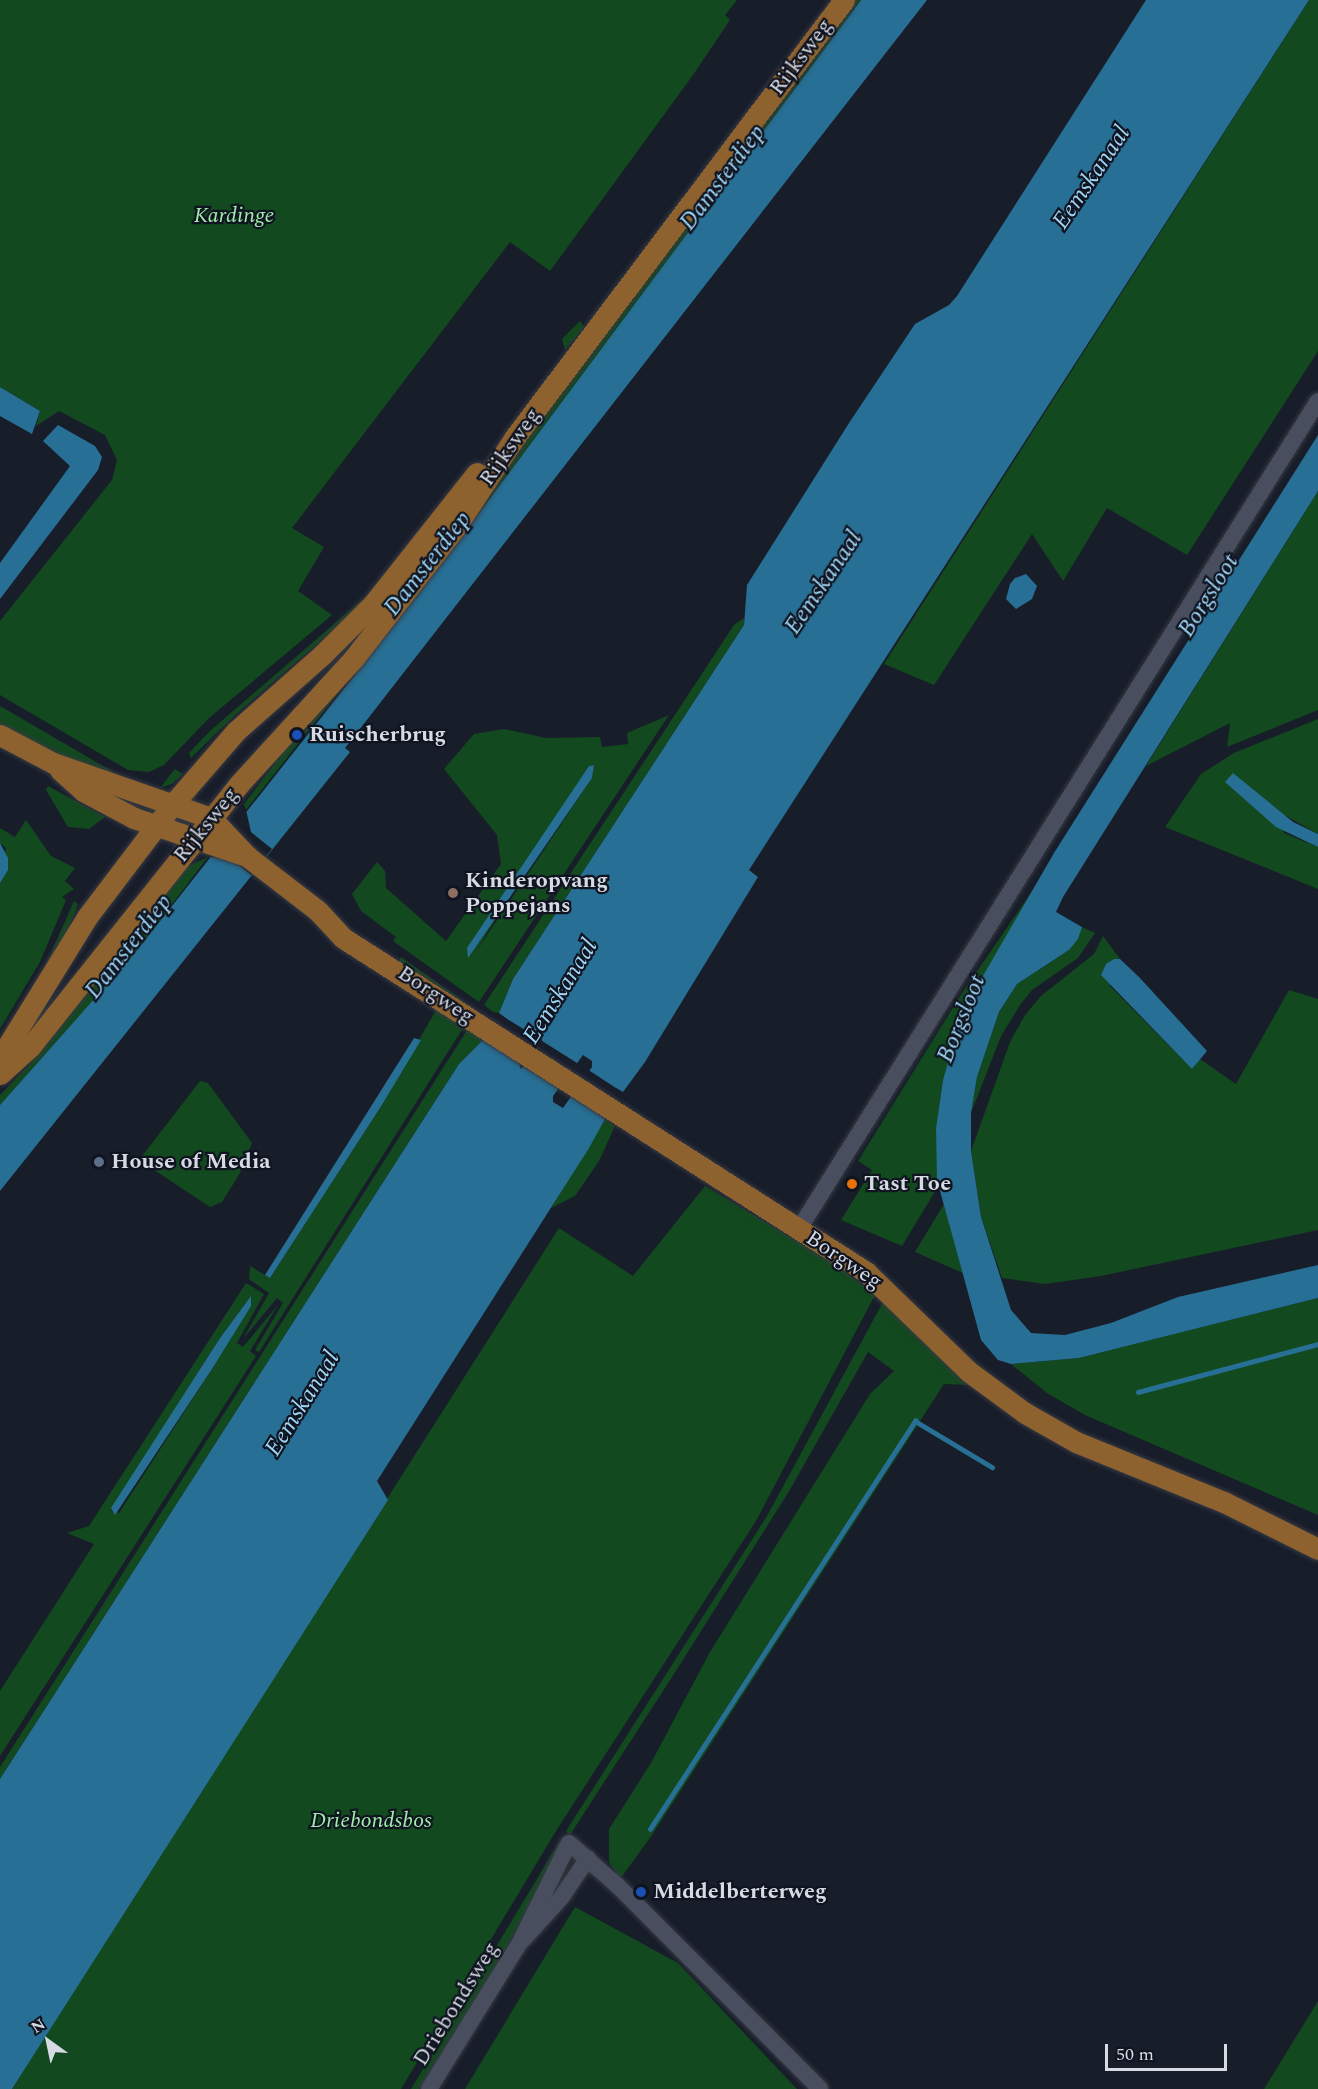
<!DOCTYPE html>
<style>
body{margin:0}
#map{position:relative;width:1318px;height:2089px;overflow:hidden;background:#181d2a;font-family:Spectral,serif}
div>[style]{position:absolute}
.green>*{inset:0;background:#12491e}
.water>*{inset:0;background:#276f94}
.pier>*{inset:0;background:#181d2a}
.stream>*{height:4.5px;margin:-2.25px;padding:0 2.25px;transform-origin:2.25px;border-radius:2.25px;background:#276f94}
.roads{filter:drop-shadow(0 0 2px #363a44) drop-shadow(0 0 2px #363a44)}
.minor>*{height:16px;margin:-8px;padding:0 8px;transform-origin:8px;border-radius:8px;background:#484e5d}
.major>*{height:21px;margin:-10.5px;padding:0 10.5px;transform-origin:10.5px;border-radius:10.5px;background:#8e622e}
.dots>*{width:16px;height:16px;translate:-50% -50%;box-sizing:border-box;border:3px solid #0f1420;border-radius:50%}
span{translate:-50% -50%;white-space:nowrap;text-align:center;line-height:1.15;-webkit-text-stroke:4.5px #0f1420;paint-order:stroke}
.street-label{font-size:22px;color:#d6dae3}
.park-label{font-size:22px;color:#9feda8;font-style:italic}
.poi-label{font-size:22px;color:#d6dae3;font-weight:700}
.left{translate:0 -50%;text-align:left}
.water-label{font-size:24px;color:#9ed5f6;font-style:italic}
.north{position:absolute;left:18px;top:2011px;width:60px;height:60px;-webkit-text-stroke:4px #0f1420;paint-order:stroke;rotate:327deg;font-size:16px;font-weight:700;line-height:24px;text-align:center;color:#d6dae3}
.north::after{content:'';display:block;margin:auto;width:21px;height:27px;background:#d6dae3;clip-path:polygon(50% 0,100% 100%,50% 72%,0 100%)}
.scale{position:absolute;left:1105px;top:2044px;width:122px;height:27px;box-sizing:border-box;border:3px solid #d6dae3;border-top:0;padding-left:8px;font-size:18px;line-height:21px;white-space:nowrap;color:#d6dae3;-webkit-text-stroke:4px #0f1420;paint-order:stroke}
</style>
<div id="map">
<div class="green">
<div style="clip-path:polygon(0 0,737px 0,725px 15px,730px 20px,693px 75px,550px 271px,510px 242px,292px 528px,324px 547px,298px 591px,332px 615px,209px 718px,164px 765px,149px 772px,128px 770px,0 695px,0 621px,112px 480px,117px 460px,105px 435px,59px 411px,36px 426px,40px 411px,0 387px)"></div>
<div style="clip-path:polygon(849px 0,861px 0,468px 528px,246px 810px,244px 804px,298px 733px,301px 736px,309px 726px,303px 722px)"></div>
<div style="clip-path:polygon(1309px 0,1318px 0,1318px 351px,1187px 555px,1107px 508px,1063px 581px,1032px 534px,934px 685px,884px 664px)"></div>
<div style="clip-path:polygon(580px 321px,584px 327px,565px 350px,562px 339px)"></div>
<div style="clip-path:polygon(1318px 491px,1318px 710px,1227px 747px,1230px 723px,1146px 766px)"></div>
<div style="clip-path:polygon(370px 598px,236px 714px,191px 758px,189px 753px,211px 730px,363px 599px)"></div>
<div style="clip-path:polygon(744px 618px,744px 625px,513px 979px,499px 1013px,493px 1012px,484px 1005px,734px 625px)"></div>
<div style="clip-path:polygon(0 706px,103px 766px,127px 779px,93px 772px,0 725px)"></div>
<div style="clip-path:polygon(evenodd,669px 715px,479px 1002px,393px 941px,396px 937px,361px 911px,352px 894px,377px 862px,385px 871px,386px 888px,446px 941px,501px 864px,497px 835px,444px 769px,474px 734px,504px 729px,546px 738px,600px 737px,602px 747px,628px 744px,627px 733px,669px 715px,594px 765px,592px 778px,473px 956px,589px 766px,594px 765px)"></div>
<div style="clip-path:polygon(1318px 719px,1318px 834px,1279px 812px,1284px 833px,1318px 847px,1318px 889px,1165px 827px,1201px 774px,1234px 753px)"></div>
<div style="clip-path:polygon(175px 769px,183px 774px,172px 784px,160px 788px)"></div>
<div style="clip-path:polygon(48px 786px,105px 817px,89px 829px,68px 827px,46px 790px)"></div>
<div style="clip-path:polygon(26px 820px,51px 856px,75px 868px,65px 881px,74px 889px,62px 897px,66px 900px,40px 962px,0 1029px,0 883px,6px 848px,0 843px,0 828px,15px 837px)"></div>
<div style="clip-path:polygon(208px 857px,134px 954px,0 1105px,0 1095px,30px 1064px,188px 866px)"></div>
<div style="clip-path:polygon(1037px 884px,962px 1012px,943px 1080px,936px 1128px,939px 1185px,902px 1246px,841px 1220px,872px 1170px,858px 1161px,962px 993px)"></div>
<div style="clip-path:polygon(74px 901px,78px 904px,64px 940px,42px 973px)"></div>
<div style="clip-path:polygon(1082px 927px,1095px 933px,1078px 958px,1032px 990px,1020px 1005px,1001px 1036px,971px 1113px,977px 1077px,999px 1012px,1017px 984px,1069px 950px)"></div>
<div style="clip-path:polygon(1103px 936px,1120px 959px,1114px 959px,1110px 986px,1192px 1069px,1200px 1059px,1236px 1084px,1289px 990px,1318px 999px,1318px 1230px,1101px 1276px,1045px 1284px,1002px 1278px,981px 1217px,971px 1151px,1010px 1042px,1025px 1015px,1041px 996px,1094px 954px)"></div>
<div style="clip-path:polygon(401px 957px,473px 1008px,472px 1010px,399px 961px)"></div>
<div style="clip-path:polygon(436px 1010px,463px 1028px,259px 1352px,255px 1350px,283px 1303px,277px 1298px,243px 1339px,269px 1293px,249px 1279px,250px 1266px,270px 1278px,380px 1108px)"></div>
<div style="clip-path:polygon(469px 1027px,483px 1040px,459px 1064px,0 1779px,0 1767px)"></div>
<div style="clip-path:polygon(200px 1081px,208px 1083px,252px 1143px,240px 1173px,222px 1202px,210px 1207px,139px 1160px)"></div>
<div style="clip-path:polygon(605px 1119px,615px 1126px,599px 1161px,575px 1196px,551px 1208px)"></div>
<div style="clip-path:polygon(705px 1186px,829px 1260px,875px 1295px,756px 1521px,556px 1831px,401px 2089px,12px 2089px,559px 1228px,633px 1276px)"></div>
<div style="clip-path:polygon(944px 1204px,963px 1273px,915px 1252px)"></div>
<div style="clip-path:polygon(evenodd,246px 1283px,264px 1294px,237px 1343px,243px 1347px,278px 1305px,250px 1351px,256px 1356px,0 1756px,0 1691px,94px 1544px,67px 1533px,89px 1526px,246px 1283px,251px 1296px,212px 1369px,119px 1513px,111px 1511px,220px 1338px,251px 1296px)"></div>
<div style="clip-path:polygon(1318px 1298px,1318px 1515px,1085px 1415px,1047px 1393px,1011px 1364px,1079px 1358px)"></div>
<div style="clip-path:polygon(883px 1302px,967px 1385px,944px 1384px,652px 1835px,620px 1879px,609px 1862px,609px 1829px,651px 1763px,710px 1652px,870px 1394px,894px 1371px,868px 1352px,788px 1493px,674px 1674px,570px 1835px,566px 1831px,767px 1516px)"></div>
<div style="clip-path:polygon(559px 1842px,564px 1844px,496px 1966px,419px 2089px,411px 2089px)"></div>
<div style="clip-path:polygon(575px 1907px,678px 1963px,797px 2089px,465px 2089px)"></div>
<div style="clip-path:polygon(1318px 2001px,1318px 2089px,1264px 2089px)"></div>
</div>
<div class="water">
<div style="clip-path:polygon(861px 0,927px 0,345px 748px,350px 752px,0 1191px,0 1105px,134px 954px,358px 671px,468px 528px)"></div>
<div style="clip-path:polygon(evenodd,1146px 0,1309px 0,749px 870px,758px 877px,645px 1062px,623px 1092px,616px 1088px,599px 1114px,605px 1119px,589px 1148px,377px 1481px,388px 1500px,12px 2089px,0 2089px,0 1779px,459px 1064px,483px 1040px,491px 1045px,507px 1019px,499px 1013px,513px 979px,744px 625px,747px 585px,849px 423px,915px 324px,949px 305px,957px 296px,1146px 0,539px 1034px,542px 1040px,521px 1069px,519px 1063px,539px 1034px,1146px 0,583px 1055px,592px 1061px,592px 1067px,563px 1108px,553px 1102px,553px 1096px,583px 1055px)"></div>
<div style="clip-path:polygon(0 387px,40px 411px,32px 434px,0 416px)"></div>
<div style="clip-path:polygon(58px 425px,95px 446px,102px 457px,98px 470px,0 599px,0 563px,70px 466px,43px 441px)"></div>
<div style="clip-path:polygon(1318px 435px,1318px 491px,1063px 897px,1056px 912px,1082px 927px,1078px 939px,1069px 950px,1017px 984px,999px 1012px,977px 1077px,971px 1113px,971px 1151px,981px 1217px,1011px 1310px,1031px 1333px,1065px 1335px,1111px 1323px,1178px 1297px,1318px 1265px,1318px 1298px,1079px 1358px,1011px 1364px,998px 1360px,981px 1340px,937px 1180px,936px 1128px,943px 1080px,962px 1012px,1054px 853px)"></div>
<div style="clip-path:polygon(1026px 574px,1037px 586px,1032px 599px,1016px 609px,1006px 599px,1010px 584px,1015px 578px)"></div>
<div style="clip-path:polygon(594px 765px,592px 778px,468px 958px,467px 948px,589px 766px)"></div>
<div style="clip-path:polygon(1233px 773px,1293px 822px,1318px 834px,1318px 847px,1276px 827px,1225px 782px)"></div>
<div style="clip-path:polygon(0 843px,8px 858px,8px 870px,0 883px)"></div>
<div style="clip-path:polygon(1114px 959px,1120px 959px,1139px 977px,1207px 1051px,1192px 1069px,1101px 975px,1106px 964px)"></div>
<div style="clip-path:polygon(414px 1038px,421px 1040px,380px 1108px,270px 1278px,265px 1275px)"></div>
<div style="clip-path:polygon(251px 1296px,251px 1306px,212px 1369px,115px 1515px,111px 1508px,220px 1338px)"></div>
</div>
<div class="pier">
<div style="clip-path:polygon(246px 810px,251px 832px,272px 849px,251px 875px,230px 858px,208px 857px)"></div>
<div style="clip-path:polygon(496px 1012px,538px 1038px,522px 1063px,490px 1041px,503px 1019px)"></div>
<div style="clip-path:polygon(539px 1039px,577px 1063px,561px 1089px,523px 1064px)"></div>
<div style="clip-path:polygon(587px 1069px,625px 1094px,617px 1092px,603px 1114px,571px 1095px)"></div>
</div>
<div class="stream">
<div style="left:1138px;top:1392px;width:186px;rotate:-14.9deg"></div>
<div style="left:650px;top:1829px;width:487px;rotate:-57deg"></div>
<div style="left:915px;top:1421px;width:90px;rotate:30.9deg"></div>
</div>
<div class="roads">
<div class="minor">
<div style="left:799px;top:1229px;width:977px;rotate:-57.92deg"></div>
<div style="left:523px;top:1940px;width:57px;rotate:-47.9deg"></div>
<div style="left:561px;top:1898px;width:48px;rotate:-56deg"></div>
<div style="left:429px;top:2089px;width:173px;rotate:-58.2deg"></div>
<div style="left:520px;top:1942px;width:110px;rotate:-63.7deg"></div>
<div style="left:569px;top:1843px;width:65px;rotate:41.3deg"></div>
<div style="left:618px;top:1886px;width:286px;rotate:45.1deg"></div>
</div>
<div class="major">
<div style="left:0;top:735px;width:60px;rotate:27.8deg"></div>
<div style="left:53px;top:763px;width:167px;rotate:19.2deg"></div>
<div style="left:211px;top:818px;width:54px;rotate:46.5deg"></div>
<div style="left:248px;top:857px;width:88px;rotate:37.6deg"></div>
<div style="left:318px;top:911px;width:37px;rotate:47deg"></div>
<div style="left:343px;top:938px;width:621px;rotate:32.56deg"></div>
<div style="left:866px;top:1272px;width:142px;rotate:44.1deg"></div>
<div style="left:968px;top:1371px;width:71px;rotate:36.4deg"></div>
<div style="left:1025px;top:1413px;width:59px;rotate:29.6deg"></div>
<div style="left:1076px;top:1442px;width:160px;rotate:22.1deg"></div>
<div style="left:1224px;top:1502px;width:105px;rotate:26.6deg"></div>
<div style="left:60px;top:770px;width:31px;rotate:42deg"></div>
<div style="left:83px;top:791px;width:58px;rotate:27.9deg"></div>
<div style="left:134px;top:818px;width:119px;rotate:18.6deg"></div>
<div style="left:0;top:1058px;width:166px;rotate:-58.3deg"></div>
<div style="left:87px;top:917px;width:141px;rotate:-52.8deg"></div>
<div style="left:172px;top:805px;width:98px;rotate:-49.1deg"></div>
<div style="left:236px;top:731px;width:115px;rotate:-41.5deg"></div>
<div style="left:322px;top:655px;width:72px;rotate:-45deg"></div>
<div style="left:373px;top:604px;width:167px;rotate:-51.6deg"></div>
<div style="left:0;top:1074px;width:40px;rotate:-42deg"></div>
<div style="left:30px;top:1047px;width:337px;rotate:-51.5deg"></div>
<div style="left:240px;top:783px;width:169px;rotate:-47.6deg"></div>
<div style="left:354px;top:658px;width:165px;rotate:-52.2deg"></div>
<div style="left:455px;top:528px;width:109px;rotate:-56.6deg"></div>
<div style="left:515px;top:437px;width:547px;rotate:-53.03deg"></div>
</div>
</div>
<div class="dots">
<div style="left:297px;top:735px;background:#1a4fb4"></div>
<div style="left:453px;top:893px;background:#8d6e63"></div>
<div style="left:99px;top:1162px;background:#5c6f8a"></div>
<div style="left:852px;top:1184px;background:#e8710a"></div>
<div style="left:641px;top:1892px;background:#1a4fb4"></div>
</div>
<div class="street-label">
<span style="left:801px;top:57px;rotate:-53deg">Rijksweg</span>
<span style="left:510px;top:447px;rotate:-55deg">Rijksweg</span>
<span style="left:206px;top:825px;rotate:-51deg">Rijksweg</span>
<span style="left:436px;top:995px;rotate:34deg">Borgweg</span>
<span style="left:844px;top:1260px;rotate:34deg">Borgweg</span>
<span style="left:456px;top:2004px;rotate:-58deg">Driebondsweg</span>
</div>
<div class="park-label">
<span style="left:234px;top:216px">Kardinge</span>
<span style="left:371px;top:1821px">Driebondsbos</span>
</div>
<div class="poi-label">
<span class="left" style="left:309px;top:735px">Ruischerbrug</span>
<span class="left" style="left:465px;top:893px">Kinderopvang<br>Poppejans</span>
<span class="left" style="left:111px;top:1162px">House of Media</span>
<span class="left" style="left:864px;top:1184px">Tast Toe</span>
<span class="left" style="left:653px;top:1892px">Middelberterweg</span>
</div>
<div class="water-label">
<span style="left:723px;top:178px;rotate:-53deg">Damsterdiep</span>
<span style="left:1092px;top:178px;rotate:-56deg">Eemskanaal</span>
<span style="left:428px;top:564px;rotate:-52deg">Damsterdiep</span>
<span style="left:824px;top:583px;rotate:-56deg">Eemskanaal</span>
<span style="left:1209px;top:596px;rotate:-58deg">Borgsloot</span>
<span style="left:129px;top:947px;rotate:-52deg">Damsterdiep</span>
<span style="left:561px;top:992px;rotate:-58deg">Eemskanaal</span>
<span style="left:962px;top:1019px;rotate:-68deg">Borgsloot</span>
<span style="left:303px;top:1404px;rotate:-58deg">Eemskanaal</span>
</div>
<div class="north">N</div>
<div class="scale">50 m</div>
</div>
